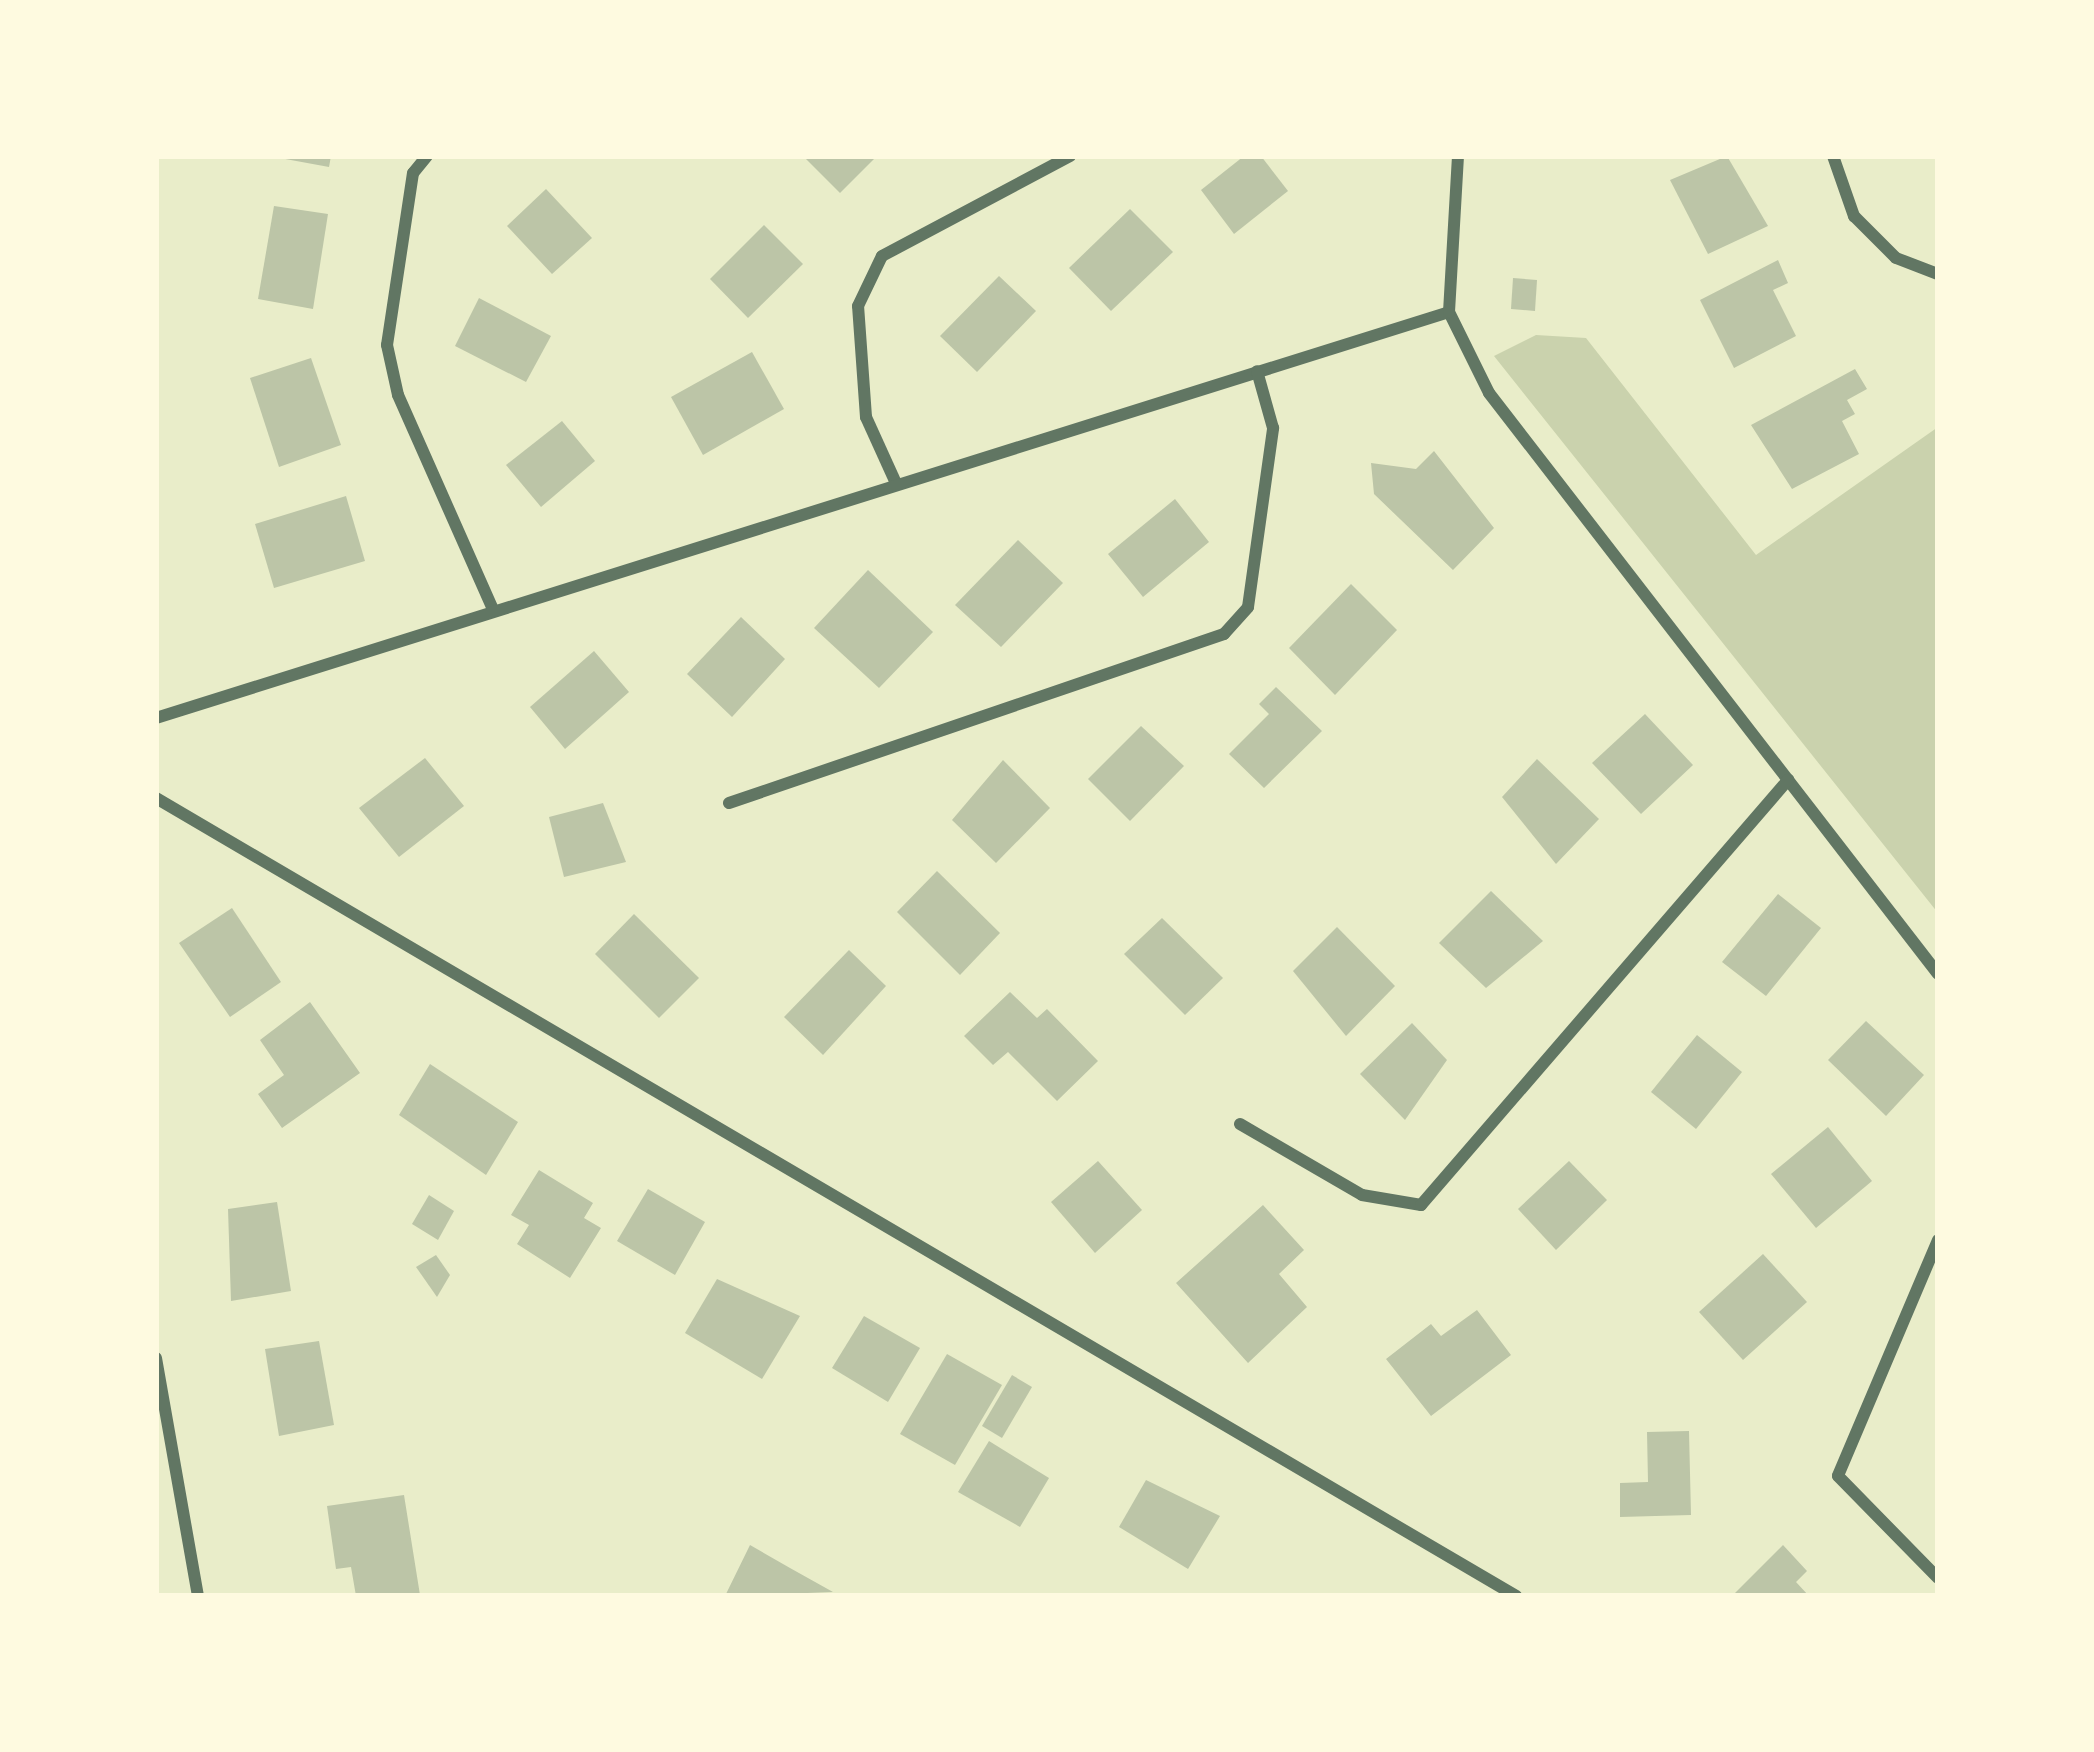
<!DOCTYPE html>
<style>
body{margin:0}
#map{position:relative;width:2094px;height:1752px;overflow:hidden;background:#e9edc9;font-family:Manrope,sans-serif}
div>[style]{position:absolute}
.green>*{inset:0;background:#cad2ad}
.building>*{inset:0;background:#bcc5a7}
.minor>*{height:12px;margin:-6px;padding:0 6px;transform-origin:6px;border-radius:6px;background:#617663}
span{translate:-50% -50%;white-space:nowrap;text-align:center;line-height:1.15;-webkit-text-stroke:9px #fefae0;paint-order:stroke}
.frame{position:absolute;inset:0;border:159px solid #fefae0;pointer-events:none}
</style>
<div id="map">
<div class="green">
<div style="clip-path:polygon(1536px 335px,1586px 338px,1756px 555px,1938px 427px,1938px 913px,1494px 356px)"></div>
</div>
<div class="building">
<div style="clip-path:polygon(269px 156px,331px 156px,329px 167px)"></div>
<div style="clip-path:polygon(803px 156px,877px 156px,840px 193px)"></div>
<div style="clip-path:polygon(1244px 156px,1261px 156px,1288px 191px,1234px 234px,1201px 190px)"></div>
<div style="clip-path:polygon(1727px 156px,1768px 226px,1708px 254px,1670px 180px)"></div>
<div style="clip-path:polygon(546px 189px,592px 238px,552px 274px,507px 226px)"></div>
<div style="clip-path:polygon(274px 206px,328px 214px,313px 309px,258px 299px)"></div>
<div style="clip-path:polygon(1130px 209px,1173px 252px,1111px 311px,1069px 268px)"></div>
<div style="clip-path:polygon(764px 225px,803px 264px,748px 318px,710px 279px)"></div>
<div style="clip-path:polygon(1778px 260px,1788px 283px,1773px 290px,1796px 336px,1734px 368px,1700px 300px)"></div>
<div style="clip-path:polygon(999px 276px,1036px 311px,977px 372px,940px 336px)"></div>
<div style="clip-path:polygon(1513px 278px,1537px 280px,1535px 311px,1511px 309px)"></div>
<div style="clip-path:polygon(479px 298px,551px 336px,526px 382px,455px 346px)"></div>
<div style="clip-path:polygon(752px 352px,784px 409px,703px 455px,671px 397px)"></div>
<div style="clip-path:polygon(311px 358px,341px 445px,279px 467px,250px 378px)"></div>
<div style="clip-path:polygon(1855px 369px,1867px 389px,1847px 400px,1855px 414px,1842px 421px,1859px 454px,1792px 489px,1751px 425px)"></div>
<div style="clip-path:polygon(562px 421px,595px 461px,541px 507px,506px 465px)"></div>
<div style="clip-path:polygon(1434px 451px,1494px 528px,1453px 570px,1374px 494px,1371px 463px,1416px 469px)"></div>
<div style="clip-path:polygon(346px 496px,365px 561px,274px 588px,255px 524px)"></div>
<div style="clip-path:polygon(1175px 499px,1209px 542px,1143px 597px,1108px 554px)"></div>
<div style="clip-path:polygon(1018px 540px,1063px 583px,1001px 647px,955px 605px)"></div>
<div style="clip-path:polygon(868px 570px,933px 632px,879px 688px,814px 628px)"></div>
<div style="clip-path:polygon(1351px 584px,1397px 630px,1335px 695px,1289px 648px)"></div>
<div style="clip-path:polygon(741px 617px,785px 659px,732px 717px,687px 674px)"></div>
<div style="clip-path:polygon(594px 651px,629px 692px,565px 749px,530px 707px)"></div>
<div style="clip-path:polygon(1276px 687px,1322px 731px,1264px 788px,1229px 754px,1269px 714px,1259px 704px)"></div>
<div style="clip-path:polygon(1645px 714px,1693px 765px,1641px 814px,1592px 763px)"></div>
<div style="clip-path:polygon(1141px 726px,1184px 766px,1130px 821px,1088px 779px)"></div>
<div style="clip-path:polygon(425px 758px,464px 806px,399px 857px,359px 808px)"></div>
<div style="clip-path:polygon(1537px 759px,1599px 819px,1556px 864px,1502px 797px)"></div>
<div style="clip-path:polygon(1003px 760px,1050px 808px,996px 863px,952px 820px)"></div>
<div style="clip-path:polygon(603px 803px,626px 862px,564px 877px,549px 817px)"></div>
<div style="clip-path:polygon(937px 871px,1000px 933px,960px 975px,897px 912px)"></div>
<div style="clip-path:polygon(1491px 891px,1543px 941px,1486px 988px,1439px 943px)"></div>
<div style="clip-path:polygon(1778px 894px,1821px 928px,1766px 996px,1722px 962px)"></div>
<div style="clip-path:polygon(232px 908px,281px 982px,230px 1017px,179px 943px)"></div>
<div style="clip-path:polygon(634px 914px,699px 978px,659px 1018px,595px 954px)"></div>
<div style="clip-path:polygon(1162px 918px,1223px 978px,1185px 1015px,1124px 954px)"></div>
<div style="clip-path:polygon(1337px 927px,1395px 986px,1346px 1036px,1293px 971px)"></div>
<div style="clip-path:polygon(849px 950px,886px 986px,823px 1055px,784px 1017px)"></div>
<div style="clip-path:polygon(1010px 992px,1037px 1018px,1047px 1009px,1098px 1061px,1057px 1101px,1008px 1052px,993px 1065px,964px 1036px)"></div>
<div style="clip-path:polygon(310px 1002px,360px 1073px,282px 1128px,258px 1094px,284px 1075px,260px 1040px)"></div>
<div style="clip-path:polygon(1866px 1021px,1924px 1075px,1886px 1116px,1828px 1060px)"></div>
<div style="clip-path:polygon(1412px 1023px,1447px 1060px,1405px 1120px,1360px 1074px)"></div>
<div style="clip-path:polygon(1697px 1035px,1742px 1072px,1696px 1129px,1651px 1092px)"></div>
<div style="clip-path:polygon(430px 1064px,518px 1122px,486px 1175px,399px 1115px)"></div>
<div style="clip-path:polygon(1828px 1127px,1872px 1181px,1816px 1228px,1771px 1174px)"></div>
<div style="clip-path:polygon(1098px 1161px,1142px 1210px,1095px 1253px,1051px 1202px)"></div>
<div style="clip-path:polygon(1569px 1161px,1607px 1200px,1556px 1250px,1518px 1209px)"></div>
<div style="clip-path:polygon(539px 1170px,593px 1203px,584px 1218px,601px 1228px,570px 1278px,517px 1244px,529px 1225px,511px 1215px)"></div>
<div style="clip-path:polygon(648px 1189px,705px 1222px,675px 1275px,617px 1241px)"></div>
<div style="clip-path:polygon(429px 1195px,454px 1211px,438px 1240px,412px 1224px)"></div>
<div style="clip-path:polygon(277px 1202px,291px 1291px,231px 1301px,228px 1209px)"></div>
<div style="clip-path:polygon(1263px 1205px,1304px 1250px,1279px 1274px,1307px 1307px,1248px 1363px,1176px 1283px)"></div>
<div style="clip-path:polygon(1763px 1254px,1807px 1302px,1743px 1360px,1699px 1312px)"></div>
<div style="clip-path:polygon(436px 1255px,450px 1275px,437px 1297px,416px 1267px)"></div>
<div style="clip-path:polygon(717px 1279px,800px 1316px,762px 1379px,685px 1333px)"></div>
<div style="clip-path:polygon(1477px 1310px,1511px 1355px,1431px 1416px,1386px 1359px,1431px 1324px,1441px 1336px)"></div>
<div style="clip-path:polygon(864px 1316px,920px 1348px,888px 1402px,832px 1368px)"></div>
<div style="clip-path:polygon(319px 1341px,334px 1425px,279px 1436px,265px 1349px)"></div>
<div style="clip-path:polygon(947px 1354px,1002px 1385px,955px 1465px,900px 1434px)"></div>
<div style="clip-path:polygon(1012px 1375px,1032px 1387px,1002px 1438px,982px 1426px)"></div>
<div style="clip-path:polygon(1689px 1431px,1691px 1515px,1620px 1517px,1620px 1483px,1648px 1482px,1647px 1432px)"></div>
<div style="clip-path:polygon(989px 1441px,1049px 1478px,1020px 1527px,958px 1492px)"></div>
<div style="clip-path:polygon(1146px 1480px,1220px 1516px,1188px 1569px,1119px 1527px)"></div>
<div style="clip-path:polygon(404px 1495px,420px 1595px,356px 1596px,351px 1567px,336px 1569px,327px 1506px)"></div>
<div style="clip-path:polygon(750px 1545px,790px 1568px,833px 1592px,725px 1596px)"></div>
<div style="clip-path:polygon(1783px 1545px,1807px 1571px,1796px 1582px,1809px 1596px,1732px 1596px)"></div>
</div>
<div class="minor">
<div style="left:427px;top:156px;width:22px;rotate:129deg"></div>
<div style="left:413px;top:173px;width:174px;rotate:98.6deg"></div>
<div style="left:387px;top:345px;width:51px;rotate:77.6deg"></div>
<div style="left:398px;top:395px;width:232px;rotate:66.1deg"></div>
<div style="left:1833px;top:156px;width:64px;rotate:70.7deg"></div>
<div style="left:1854px;top:216px;width:59px;rotate:45deg"></div>
<div style="left:1896px;top:258px;width:45px;rotate:20.9deg"></div>
<div style="left:1449px;top:312px;width:90px;rotate:63.7deg"></div>
<div style="left:1489px;top:393px;width:734px;rotate:52.3deg"></div>
<div style="left:895px;top:481px;width:70px;rotate:-114.4deg"></div>
<div style="left:866px;top:417px;width:111px;rotate:-94.1deg"></div>
<div style="left:858px;top:306px;width:55px;rotate:-64.4deg"></div>
<div style="left:882px;top:256px;width:213px;rotate:-28deg"></div>
<div style="left:156px;top:718px;width:1355px;rotate:-17.43deg"></div>
<div style="left:1449px;top:312px;width:156px;rotate:-86.7deg"></div>
<div style="left:156px;top:798px;width:1577px;rotate:30.4deg"></div>
<div style="left:729px;top:803px;width:523px;rotate:-18.85deg"></div>
<div style="left:1224px;top:634px;width:36px;rotate:-48deg"></div>
<div style="left:1248px;top:607px;width:181px;rotate:-82deg"></div>
<div style="left:1273px;top:428px;width:59px;rotate:-105.7deg"></div>
<div style="left:1240px;top:1124px;width:141px;rotate:30.2deg"></div>
<div style="left:1362px;top:1195px;width:60px;rotate:9.6deg"></div>
<div style="left:1421px;top:1205px;width:562px;rotate:-49.19deg"></div>
<div style="left:1938px;top:1240px;width:256px;rotate:113deg"></div>
<div style="left:1838px;top:1476px;width:143px;rotate:45.6deg"></div>
<div style="left:156px;top:1358px;width:242px;rotate:80deg"></div>
</div>
<div class="frame"></div>
</div>
